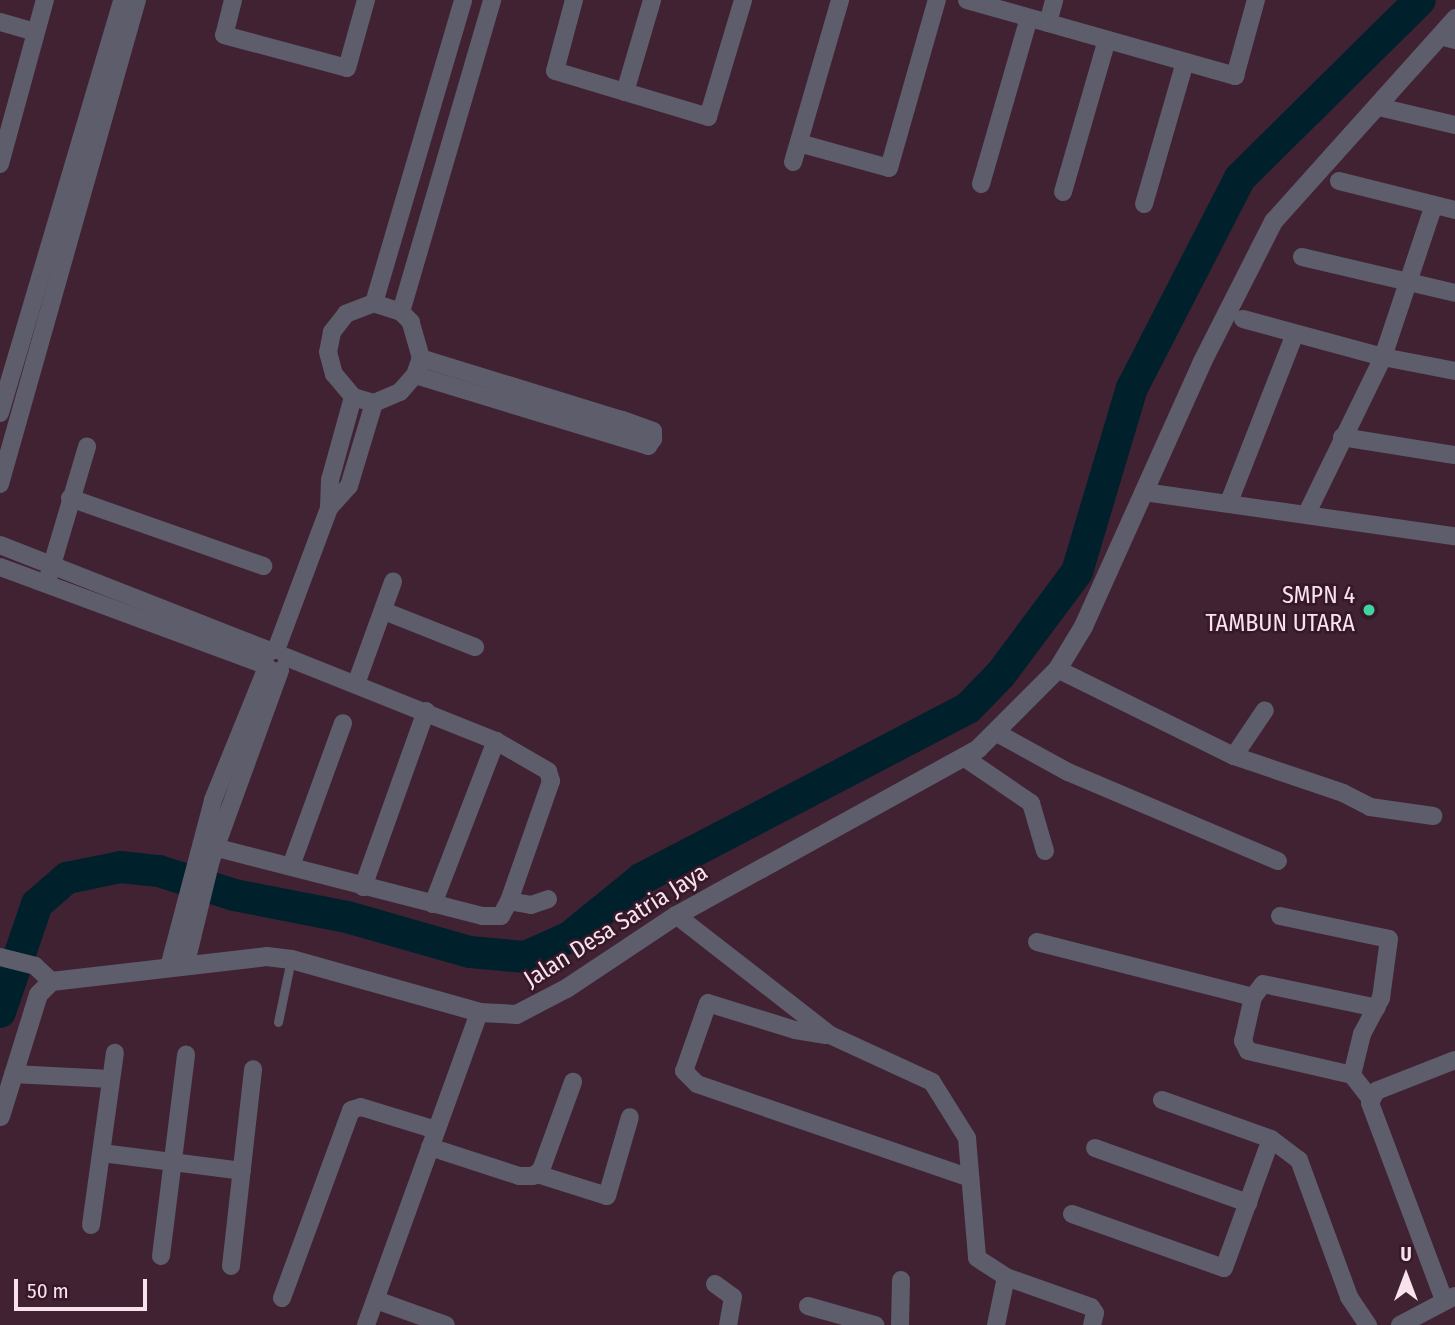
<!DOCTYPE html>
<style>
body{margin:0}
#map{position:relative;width:1455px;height:1325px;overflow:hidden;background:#412233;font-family:"Fira Sans Condensed",sans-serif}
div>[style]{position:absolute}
.river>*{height:32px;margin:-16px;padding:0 16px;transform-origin:16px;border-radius:16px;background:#00212c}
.service>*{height:9px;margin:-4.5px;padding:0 4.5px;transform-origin:4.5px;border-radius:4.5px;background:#5d5d6c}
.minor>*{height:18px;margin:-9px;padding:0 9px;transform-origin:9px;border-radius:9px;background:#5d5d6c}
.tertiary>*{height:19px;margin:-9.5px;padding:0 9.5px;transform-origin:9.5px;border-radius:9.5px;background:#5d5d6c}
.dots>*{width:19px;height:19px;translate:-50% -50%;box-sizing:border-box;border:4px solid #361829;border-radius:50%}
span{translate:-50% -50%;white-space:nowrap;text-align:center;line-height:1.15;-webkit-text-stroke:5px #361829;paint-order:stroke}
.poi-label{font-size:24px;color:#f8e3ed}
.right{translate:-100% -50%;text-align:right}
.street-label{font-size:24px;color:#f8e3ed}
.north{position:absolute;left:1371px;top:1241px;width:70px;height:70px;-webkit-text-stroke:5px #361829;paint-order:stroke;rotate:0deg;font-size:19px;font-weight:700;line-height:28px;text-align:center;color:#f8e3ed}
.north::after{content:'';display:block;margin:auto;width:24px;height:32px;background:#f8e3ed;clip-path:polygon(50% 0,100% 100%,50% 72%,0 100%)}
.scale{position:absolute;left:14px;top:1279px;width:133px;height:32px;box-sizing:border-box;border:4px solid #f8e3ed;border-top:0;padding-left:9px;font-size:21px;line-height:24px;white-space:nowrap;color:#f8e3ed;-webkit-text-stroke:5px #361829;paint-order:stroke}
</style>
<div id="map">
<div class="river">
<div style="left:0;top:1012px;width:114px;rotate:-71.1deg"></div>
<div style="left:37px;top:904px;width:40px;rotate:-41deg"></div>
<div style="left:67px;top:878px;width:54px;rotate:-11.7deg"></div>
<div style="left:120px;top:867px;width:39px;rotate:6deg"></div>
<div style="left:159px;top:871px;width:79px;rotate:17.7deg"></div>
<div style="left:234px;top:895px;width:115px;rotate:11deg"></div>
<div style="left:347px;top:917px;width:128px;rotate:15.9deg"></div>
<div style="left:470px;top:952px;width:55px;rotate:5.2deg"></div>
<div style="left:525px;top:957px;width:49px;rotate:-24deg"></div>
<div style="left:570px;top:937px;width:92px;rotate:-39.2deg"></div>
<div style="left:641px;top:879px;width:369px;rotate:-27.6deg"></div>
<div style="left:968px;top:708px;width:47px;rotate:-45.9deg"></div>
<div style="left:1001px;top:674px;width:127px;rotate:-53.3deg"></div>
<div style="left:1077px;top:572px;width:192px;rotate:-73.4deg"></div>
<div style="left:1132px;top:388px;width:236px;rotate:-62.8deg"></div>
<div style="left:1240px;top:178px;width:253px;rotate:-44.7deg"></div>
</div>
<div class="service">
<div style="left:278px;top:1022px;width:64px;rotate:-78.3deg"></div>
</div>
<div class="minor">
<div style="left:233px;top:0;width:36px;rotate:104deg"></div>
<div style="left:224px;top:35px;width:127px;rotate:15deg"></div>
<div style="left:347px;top:68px;width:71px;rotate:-74.4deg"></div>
<div style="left:574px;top:0;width:73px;rotate:105deg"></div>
<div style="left:555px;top:71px;width:160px;rotate:16.7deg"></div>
<div style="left:708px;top:117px;width:122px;rotate:-73.3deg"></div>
<div style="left:967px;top:0;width:279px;rotate:15.8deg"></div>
<div style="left:1235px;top:76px;width:79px;rotate:-74.6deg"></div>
<div style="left:0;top:22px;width:36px;rotate:16deg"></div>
<div style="left:1048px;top:23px;width:24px;rotate:-75deg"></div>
<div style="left:1440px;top:36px;width:16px;rotate:15deg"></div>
<div style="left:625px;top:92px;width:96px;rotate:-73.6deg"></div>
<div style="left:1379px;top:107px;width:78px;rotate:13.3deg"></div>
<div style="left:799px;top:143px;width:93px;rotate:15.5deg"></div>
<div style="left:889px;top:168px;width:175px;rotate:-74.1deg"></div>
<div style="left:793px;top:162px;width:169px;rotate:-73.8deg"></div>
<div style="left:0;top:164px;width:170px;rotate:-74.7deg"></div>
<div style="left:1339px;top:181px;width:120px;rotate:14deg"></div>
<div style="left:981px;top:184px;width:173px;rotate:-73.9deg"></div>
<div style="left:1063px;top:192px;width:158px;rotate:-73.9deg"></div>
<div style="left:1144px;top:204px;width:148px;rotate:-73.9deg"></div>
<div style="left:1302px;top:257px;width:157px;rotate:13.2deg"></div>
<div style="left:374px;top:303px;width:316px;rotate:-73.6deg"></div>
<div style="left:401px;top:312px;width:325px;rotate:-73.7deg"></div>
<div style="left:1243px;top:319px;width:145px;rotate:15.2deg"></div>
<div style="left:1383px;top:357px;width:73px;rotate:11deg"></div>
<div style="left:415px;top:375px;width:244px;rotate:16.9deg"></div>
<div style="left:648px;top:446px;width:9px;rotate:-54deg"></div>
<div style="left:653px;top:439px;width:8px;rotate:-90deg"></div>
<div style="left:653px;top:431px;width:33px;rotate:-160deg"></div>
<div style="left:622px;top:420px;width:210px;rotate:-162.9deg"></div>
<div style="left:0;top:413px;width:431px;rotate:-73.5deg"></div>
<div style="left:1342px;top:437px;width:114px;rotate:9.1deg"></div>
<div style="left:0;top:484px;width:503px;rotate:-74.2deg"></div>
<div style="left:1144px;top:492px;width:314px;rotate:8.1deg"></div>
<div style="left:70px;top:498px;width:205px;rotate:19.4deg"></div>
<div style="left:1229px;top:502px;width:180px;rotate:-68.6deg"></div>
<div style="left:329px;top:508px;width:30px;rotate:-48deg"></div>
<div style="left:349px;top:486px;width:87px;rotate:-73.2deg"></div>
<div style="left:374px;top:403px;width:28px;rotate:-23deg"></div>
<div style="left:400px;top:392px;width:23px;rotate:-49deg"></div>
<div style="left:415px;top:375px;width:18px;rotate:-71deg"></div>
<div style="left:421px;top:358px;width:37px;rotate:-106deg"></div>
<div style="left:411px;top:322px;width:14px;rotate:-135deg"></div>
<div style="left:401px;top:312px;width:28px;rotate:-162deg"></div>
<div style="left:374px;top:303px;width:30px;rotate:159deg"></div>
<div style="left:346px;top:314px;width:23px;rotate:128deg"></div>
<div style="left:332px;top:332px;width:20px;rotate:101deg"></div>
<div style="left:328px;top:352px;width:23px;rotate:75deg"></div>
<div style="left:334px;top:374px;width:30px;rotate:50deg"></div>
<div style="left:353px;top:397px;width:22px;rotate:16deg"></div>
<div style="left:1307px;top:513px;width:174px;rotate:-64deg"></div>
<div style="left:1383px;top:357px;width:160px;rotate:-71.5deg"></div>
<div style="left:0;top:545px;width:291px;rotate:21.4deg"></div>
<div style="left:0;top:567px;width:283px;rotate:20.3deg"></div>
<div style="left:49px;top:575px;width:134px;rotate:-73.5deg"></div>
<div style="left:384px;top:611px;width:98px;rotate:21.6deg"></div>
<div style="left:276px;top:650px;width:152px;rotate:-69.5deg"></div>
<div style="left:329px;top:508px;width:28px;rotate:-88deg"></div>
<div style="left:330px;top:480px;width:86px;rotate:-74.5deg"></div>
<div style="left:1057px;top:669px;width:197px;rotate:26.2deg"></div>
<div style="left:1234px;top:756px;width:115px;rotate:18.7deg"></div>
<div style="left:1343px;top:793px;width:30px;rotate:27deg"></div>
<div style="left:1370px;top:807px;width:64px;rotate:8.1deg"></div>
<div style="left:356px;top:684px;width:109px;rotate:-70.1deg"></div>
<div style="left:997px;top:733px;width:81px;rotate:28.8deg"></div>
<div style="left:1068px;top:772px;width:228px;rotate:23deg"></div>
<div style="left:1234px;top:756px;width:55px;rotate:-56deg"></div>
<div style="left:965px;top:758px;width:80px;rotate:34.3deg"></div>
<div style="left:1031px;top:803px;width:50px;rotate:73.7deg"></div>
<div style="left:202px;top:844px;width:289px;rotate:14.4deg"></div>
<div style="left:482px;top:916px;width:19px"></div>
<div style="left:501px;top:916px;width:17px;rotate:-62deg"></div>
<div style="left:509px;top:901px;width:127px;rotate:-70.7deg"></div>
<div style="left:551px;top:781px;width:10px;rotate:-107deg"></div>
<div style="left:548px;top:771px;width:60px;rotate:-150deg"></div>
<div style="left:496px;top:741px;width:226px;rotate:-158.2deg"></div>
<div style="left:291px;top:866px;width:152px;rotate:-70deg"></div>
<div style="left:363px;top:887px;width:187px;rotate:-70.3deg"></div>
<div style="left:509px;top:901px;width:22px;rotate:10deg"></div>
<div style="left:531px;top:905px;width:18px;rotate:-19deg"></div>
<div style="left:433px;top:904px;width:175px;rotate:-68.9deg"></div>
<div style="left:676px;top:915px;width:195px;rotate:37.9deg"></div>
<div style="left:830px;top:1035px;width:112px;rotate:24.7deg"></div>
<div style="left:932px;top:1082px;width:66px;rotate:58deg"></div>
<div style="left:967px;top:1138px;width:120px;rotate:85.2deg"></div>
<div style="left:977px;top:1258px;width:35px;rotate:33deg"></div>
<div style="left:1006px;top:1277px;width:90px;rotate:19.4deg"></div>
<div style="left:1091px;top:1307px;width:7px;rotate:56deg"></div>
<div style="left:1095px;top:1313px;width:12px;rotate:104deg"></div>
<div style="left:1280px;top:916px;width:111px;rotate:11.9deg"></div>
<div style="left:1389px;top:939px;width:60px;rotate:97.7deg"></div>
<div style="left:1381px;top:998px;width:41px;rotate:117.8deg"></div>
<div style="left:1362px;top:1034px;width:42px;rotate:103.7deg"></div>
<div style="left:1037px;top:942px;width:223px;rotate:14.3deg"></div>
<div style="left:1253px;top:997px;width:45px;rotate:102.8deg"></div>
<div style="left:1243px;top:1041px;width:11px;rotate:63deg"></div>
<div style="left:1248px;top:1051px;width:107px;rotate:13deg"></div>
<div style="left:1352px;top:1075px;width:31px;rotate:52deg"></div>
<div style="left:0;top:957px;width:36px;rotate:14deg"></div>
<div style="left:35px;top:966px;width:22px;rotate:43deg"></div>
<div style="left:186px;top:963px;width:106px;rotate:-76.4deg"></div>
<div style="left:211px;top:860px;width:202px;rotate:-70deg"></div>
<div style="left:169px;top:967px;width:173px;rotate:-75.2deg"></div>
<div style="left:213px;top:800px;width:144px;rotate:-67.9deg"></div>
<div style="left:1253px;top:997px;width:16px;rotate:-52deg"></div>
<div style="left:1263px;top:984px;width:116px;rotate:11.9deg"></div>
<div style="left:826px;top:1035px;width:31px;rotate:-171deg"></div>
<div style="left:795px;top:1030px;width:91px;rotate:-162.8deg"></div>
<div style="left:708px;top:1003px;width:72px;rotate:109.4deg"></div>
<div style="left:684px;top:1071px;width:18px;rotate:45deg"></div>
<div style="left:697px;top:1084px;width:289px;rotate:19deg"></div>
<div style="left:13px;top:1074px;width:98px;rotate:2.9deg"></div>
<div style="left:1162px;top:1100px;width:116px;rotate:19.7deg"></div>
<div style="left:1271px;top:1139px;width:35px;rotate:37deg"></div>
<div style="left:1299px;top:1160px;width:146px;rotate:69.9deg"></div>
<div style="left:1349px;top:1297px;width:34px;rotate:56deg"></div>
<div style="left:430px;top:1147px;width:94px;rotate:18deg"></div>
<div style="left:519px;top:1176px;width:14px"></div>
<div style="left:533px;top:1176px;width:10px;rotate:-37deg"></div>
<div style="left:541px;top:1170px;width:94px;rotate:-70deg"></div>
<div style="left:1095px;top:1148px;width:163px;rotate:19.8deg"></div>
<div style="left:102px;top:1153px;width:141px;rotate:7.3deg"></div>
<div style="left:537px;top:1174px;width:73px;rotate:17.4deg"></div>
<div style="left:607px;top:1196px;width:82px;rotate:-73.8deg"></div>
<div style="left:1072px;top:1214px;width:161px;rotate:19.6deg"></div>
<div style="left:1224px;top:1268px;width:137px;rotate:-70deg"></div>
<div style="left:91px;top:1225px;width:174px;rotate:-82.1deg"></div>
<div style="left:161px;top:1256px;width:203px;rotate:-82.9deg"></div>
<div style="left:231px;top:1266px;width:198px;rotate:-83.6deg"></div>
<div style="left:715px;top:1284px;width:22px;rotate:36deg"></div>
<div style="left:733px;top:1297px;width:28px;rotate:100deg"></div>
<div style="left:282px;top:1298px;width:200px;rotate:-69.8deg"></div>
<div style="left:351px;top:1110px;width:10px;rotate:-17deg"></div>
<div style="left:361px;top:1107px;width:78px;rotate:17deg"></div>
<div style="left:376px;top:1300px;width:74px;rotate:19.7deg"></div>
<div style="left:1444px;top:1300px;width:210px;rotate:-110.6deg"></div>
<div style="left:1370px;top:1103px;width:13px;rotate:-63deg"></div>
<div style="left:1376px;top:1091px;width:85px;rotate:-21.4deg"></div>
<div style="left:808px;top:1306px;width:70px;rotate:15.8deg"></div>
<div style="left:366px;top:1325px;width:333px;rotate:-70.1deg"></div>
<div style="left:900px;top:1325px;width:45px;rotate:-88.7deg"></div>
<div style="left:996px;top:1325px;width:49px;rotate:-78.2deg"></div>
<div style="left:1400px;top:1325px;width:62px;rotate:-27.8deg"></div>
</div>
<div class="tertiary">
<div style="left:0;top:1116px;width:128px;rotate:-72.7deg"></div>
<div style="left:38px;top:994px;width:18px;rotate:-45deg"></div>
<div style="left:51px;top:981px;width:216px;rotate:-6.6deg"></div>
<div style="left:266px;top:956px;width:25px;rotate:7deg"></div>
<div style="left:291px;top:959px;width:195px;rotate:15.7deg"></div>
<div style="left:479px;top:1012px;width:37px;rotate:3deg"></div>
<div style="left:516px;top:1014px;width:56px;rotate:-27.5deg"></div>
<div style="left:566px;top:988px;width:132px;rotate:-33.6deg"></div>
<div style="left:676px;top:915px;width:345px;rotate:-28.9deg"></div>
<div style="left:978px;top:748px;width:112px;rotate:-45deg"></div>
<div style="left:1057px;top:669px;width:50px;rotate:-58.8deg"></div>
<div style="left:1083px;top:626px;width:290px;rotate:-65.8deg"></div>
<div style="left:1202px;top:361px;width:157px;rotate:-63.1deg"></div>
<div style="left:1273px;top:221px;width:273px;rotate:-48.1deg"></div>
</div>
<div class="dots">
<div style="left:1369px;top:610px;background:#40d4a1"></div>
</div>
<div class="poi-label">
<span class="right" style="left:1355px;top:610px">SMPN 4<br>TAMBUN UTARA</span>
</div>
<div class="street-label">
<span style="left:616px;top:926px;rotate:-32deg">Jalan Desa Satria Jaya</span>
</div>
<div class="north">U</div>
<div class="scale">50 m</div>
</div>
